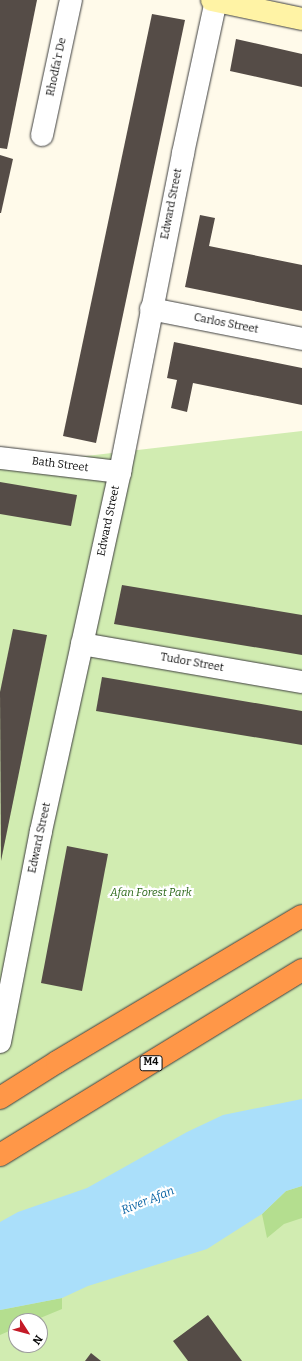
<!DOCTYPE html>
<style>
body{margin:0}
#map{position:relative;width:302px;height:1361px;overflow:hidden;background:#fffaea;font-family:Bitter,serif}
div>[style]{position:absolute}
.green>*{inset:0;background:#d1ecb1}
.forest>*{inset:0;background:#b4de8f}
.water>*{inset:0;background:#aadffa}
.building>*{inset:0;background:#554c47}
.roads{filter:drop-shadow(0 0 1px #3e3e3e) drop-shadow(0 0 1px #3e3e3e)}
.street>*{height:22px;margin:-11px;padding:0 11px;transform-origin:11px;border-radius:11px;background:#fff}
.secondary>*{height:22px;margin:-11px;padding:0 11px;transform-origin:11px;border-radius:11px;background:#fff3a5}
.highway>*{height:22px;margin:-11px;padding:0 11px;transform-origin:11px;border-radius:11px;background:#ff9748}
span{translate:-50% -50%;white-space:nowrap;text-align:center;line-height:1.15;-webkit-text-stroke:4px #fff;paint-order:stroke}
.shield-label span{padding:1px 3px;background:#fff;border:1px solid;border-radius:3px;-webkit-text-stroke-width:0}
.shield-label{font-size:10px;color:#0b0b0b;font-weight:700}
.street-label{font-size:11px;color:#0b0b0b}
.park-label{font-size:11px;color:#2a6718;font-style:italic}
.water-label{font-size:12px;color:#0d66a5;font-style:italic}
.north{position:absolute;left:8px;top:1313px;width:40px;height:40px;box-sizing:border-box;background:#fff;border:1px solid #9d9d9d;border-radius:50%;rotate:126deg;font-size:11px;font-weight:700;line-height:16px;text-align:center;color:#0b0b0b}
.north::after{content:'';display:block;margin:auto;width:14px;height:18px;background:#c41a27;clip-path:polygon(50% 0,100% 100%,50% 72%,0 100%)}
</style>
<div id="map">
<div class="green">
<div style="clip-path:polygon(evenodd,302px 431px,302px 1361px,0 1361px,0 466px,302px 431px,16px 1321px,40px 1321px,40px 1345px,16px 1345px,16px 1321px)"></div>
</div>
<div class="forest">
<div style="clip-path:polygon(302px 1186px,302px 1218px,284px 1224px,267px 1238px,262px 1214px,286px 1191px)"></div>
<div style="clip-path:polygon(62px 1298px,62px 1309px,33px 1321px,16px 1321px,16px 1328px,0 1335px,0 1310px)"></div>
</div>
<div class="water">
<div style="clip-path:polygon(302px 1099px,302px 1186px,286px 1191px,262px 1214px,207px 1249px,88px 1286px,62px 1298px,0 1310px,0 1222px,18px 1212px,87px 1188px,187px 1132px,223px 1115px)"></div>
</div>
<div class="building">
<div style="clip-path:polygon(0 0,37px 0,7px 149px,0 148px)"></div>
<div style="clip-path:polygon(152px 14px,185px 20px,96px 443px,63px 436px)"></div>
<div style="clip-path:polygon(236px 39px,302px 54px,302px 87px,230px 71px)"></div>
<div style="clip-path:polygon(0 155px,13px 159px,1px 213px,0 213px)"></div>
<div style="clip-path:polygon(200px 215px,215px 218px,209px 246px,302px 265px,302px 311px,185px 287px)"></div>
<div style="clip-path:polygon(174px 342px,302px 368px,302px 405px,193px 383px,187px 412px,171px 408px,177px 380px,167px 378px)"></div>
<div style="clip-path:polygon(0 482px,77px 495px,71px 526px,0 514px)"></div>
<div style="clip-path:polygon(122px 585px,302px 615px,302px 655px,114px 624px)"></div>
<div style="clip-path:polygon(13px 629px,47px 635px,1px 861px,0 692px)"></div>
<div style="clip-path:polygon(102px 677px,302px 711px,302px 745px,96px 711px)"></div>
<div style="clip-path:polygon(67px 846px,108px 854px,82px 991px,41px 983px)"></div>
<div style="clip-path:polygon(208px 1315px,224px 1337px,242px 1361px,188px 1361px,173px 1341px)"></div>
<div style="clip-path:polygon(91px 1353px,101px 1361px,85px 1361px)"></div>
</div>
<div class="roads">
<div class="street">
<div style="left:42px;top:135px;width:138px;rotate:-77.9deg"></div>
<div style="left:151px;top:309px;width:154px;rotate:11.2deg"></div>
<div style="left:0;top:458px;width:121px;rotate:6.7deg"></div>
<div style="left:82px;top:644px;width:223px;rotate:9.8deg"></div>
<div style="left:0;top:1042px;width:215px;rotate:-79deg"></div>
<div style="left:41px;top:831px;width:368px;rotate:-77.6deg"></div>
<div style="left:120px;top:472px;width:325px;rotate:-78.8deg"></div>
<div style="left:183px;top:153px;width:156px;rotate:-77.8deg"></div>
</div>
<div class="secondary">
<div style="left:212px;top:0;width:92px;rotate:11.9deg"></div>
</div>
<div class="highway">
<div style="left:0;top:1098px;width:67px;rotate:-32.3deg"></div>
<div style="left:57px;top:1062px;width:285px;rotate:-30.8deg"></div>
<div style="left:0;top:1155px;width:354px;rotate:-31.5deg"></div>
</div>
</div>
<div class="shield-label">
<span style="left:151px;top:1063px">M4</span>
</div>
<div class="street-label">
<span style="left:57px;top:67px;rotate:-78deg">Rhodfa'r De</span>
<span style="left:172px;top:204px;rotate:-79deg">Edward Street</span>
<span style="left:226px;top:324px;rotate:11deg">Carlos Street</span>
<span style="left:60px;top:465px;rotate:7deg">Bath Street</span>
<span style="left:109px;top:521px;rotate:-78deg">Edward Street</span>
<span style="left:192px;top:663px;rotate:10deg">Tudor Street</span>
<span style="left:40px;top:838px;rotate:-78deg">Edward Street</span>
</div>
<div class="park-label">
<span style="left:151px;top:893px">Afan Forest Park</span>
</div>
<div class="water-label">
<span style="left:148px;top:1201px;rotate:-22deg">River Afan</span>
</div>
<div class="north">N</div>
</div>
